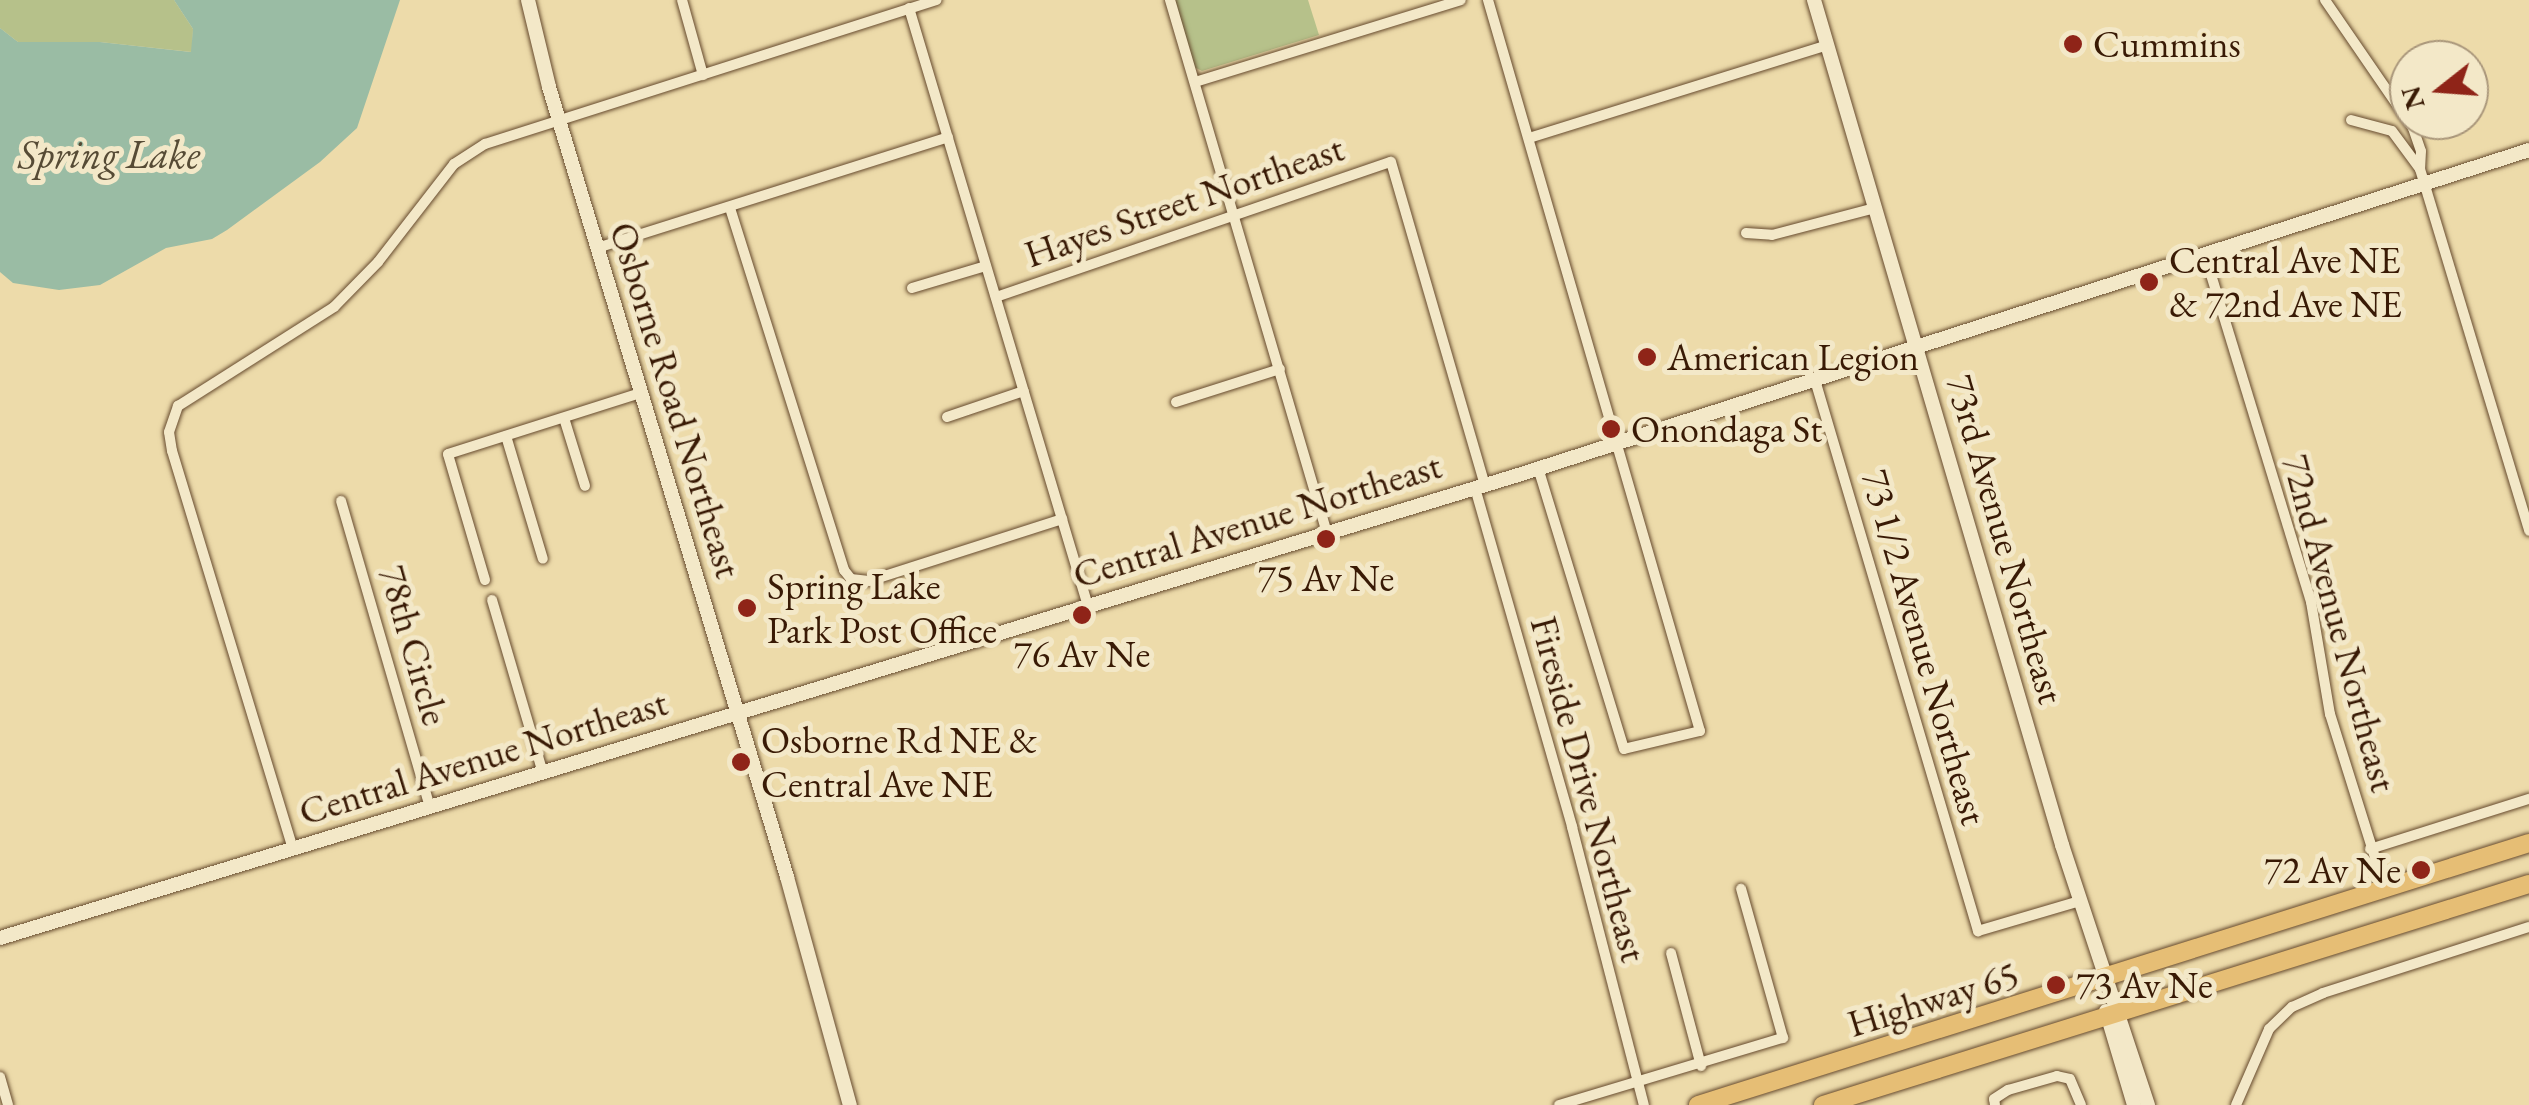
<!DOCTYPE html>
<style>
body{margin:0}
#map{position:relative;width:2529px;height:1105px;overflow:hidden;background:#eddbaa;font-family:"EB Garamond",serif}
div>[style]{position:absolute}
.green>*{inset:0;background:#b6c18a}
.water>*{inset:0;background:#9abca4}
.roads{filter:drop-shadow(0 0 2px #664a2e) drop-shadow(0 0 2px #664a2e)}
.street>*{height:10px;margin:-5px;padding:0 5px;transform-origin:5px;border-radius:5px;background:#f3e8c8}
.secondary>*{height:14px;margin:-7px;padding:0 7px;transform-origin:7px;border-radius:7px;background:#f3e8c8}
.highway>*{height:18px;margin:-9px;padding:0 9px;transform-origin:9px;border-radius:9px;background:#e6be75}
.dots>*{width:28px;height:28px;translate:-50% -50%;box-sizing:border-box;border:5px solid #f3e8c8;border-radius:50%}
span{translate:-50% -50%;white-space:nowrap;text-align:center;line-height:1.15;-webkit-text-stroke:10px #f3e8c8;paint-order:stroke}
.poi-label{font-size:38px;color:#391a05}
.left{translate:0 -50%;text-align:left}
.right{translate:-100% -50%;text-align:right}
.street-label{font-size:38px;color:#391a05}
.water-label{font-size:40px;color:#564b35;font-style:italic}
.north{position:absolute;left:2389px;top:40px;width:100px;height:100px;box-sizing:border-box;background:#f3e8c8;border:2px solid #a9967a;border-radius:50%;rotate:253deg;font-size:28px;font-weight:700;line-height:40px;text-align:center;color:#391a05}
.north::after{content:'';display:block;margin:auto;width:35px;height:45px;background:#8f2418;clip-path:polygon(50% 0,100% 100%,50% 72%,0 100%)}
</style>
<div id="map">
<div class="green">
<div style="clip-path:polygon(0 0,174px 0,193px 29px,192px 52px,100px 42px,18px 42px,0 28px)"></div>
<div style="clip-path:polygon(1175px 0,1308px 0,1319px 35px,1202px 71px,1194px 67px)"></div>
</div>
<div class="water">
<div style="clip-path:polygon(174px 0,400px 0,357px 128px,320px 162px,227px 230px,212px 239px,166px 248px,100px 285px,59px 290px,13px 283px,0 272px,0 28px,18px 42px,100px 42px,191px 52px,193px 29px)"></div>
</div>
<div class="roads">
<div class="street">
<div style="left:682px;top:0;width:78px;rotate:74.4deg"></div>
<div style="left:1170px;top:0;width:556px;rotate:73.59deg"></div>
<div style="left:1488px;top:0;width:761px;rotate:73.83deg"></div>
<div style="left:1700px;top:731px;width:78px;rotate:166.7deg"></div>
<div style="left:1624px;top:749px;width:294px;rotate:-107deg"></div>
<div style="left:2325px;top:0;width:155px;rotate:55.5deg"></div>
<div style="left:2413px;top:128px;width:24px;rotate:71deg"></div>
<div style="left:2421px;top:151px;width:18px;rotate:93deg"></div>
<div style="left:909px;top:8px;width:624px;rotate:73.34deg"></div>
<div style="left:1195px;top:82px;width:278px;rotate:-17.1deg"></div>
<div style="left:2351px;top:120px;width:42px;rotate:15deg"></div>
<div style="left:2392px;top:131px;width:47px;rotate:53.6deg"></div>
<div style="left:2420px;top:169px;width:378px;rotate:73.2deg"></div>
<div style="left:1529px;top:138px;width:313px;rotate:-17.3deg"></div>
<div style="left:730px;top:208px;width:380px;rotate:72.5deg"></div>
<div style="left:844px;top:570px;width:11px;rotate:52deg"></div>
<div style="left:851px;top:579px;width:18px;rotate:6deg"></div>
<div style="left:869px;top:581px;width:203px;rotate:-17.8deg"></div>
<div style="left:1746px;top:233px;width:26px;rotate:4deg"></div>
<div style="left:1772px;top:235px;width:106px;rotate:-14.7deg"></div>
<div style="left:597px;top:248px;width:368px;rotate:-17.5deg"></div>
<div style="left:2205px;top:255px;width:363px;rotate:73deg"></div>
<div style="left:2311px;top:602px;width:114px;rotate:80.4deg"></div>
<div style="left:2330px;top:714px;width:184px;rotate:72.6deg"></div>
<div style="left:912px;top:288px;width:77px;rotate:-16.6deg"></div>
<div style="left:996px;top:297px;width:417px;rotate:-18.9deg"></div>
<div style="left:1391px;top:162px;width:336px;rotate:73.8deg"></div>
<div style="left:1815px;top:380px;width:575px;rotate:73.52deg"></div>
<div style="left:1978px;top:931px;width:106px;rotate:-16.4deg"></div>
<div style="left:1176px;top:402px;width:109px;rotate:-17.6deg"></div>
<div style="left:947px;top:417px;width:81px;rotate:-18.7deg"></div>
<div style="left:564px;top:418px;width:71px;rotate:72.8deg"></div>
<div style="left:506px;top:436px;width:128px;rotate:73.3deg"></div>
<div style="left:1475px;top:488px;width:353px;rotate:74deg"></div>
<div style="left:1572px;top:827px;width:287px;rotate:75.5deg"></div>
<div style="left:341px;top:501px;width:319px;rotate:73.8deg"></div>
<div style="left:485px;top:580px;width:131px;rotate:-106.4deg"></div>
<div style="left:448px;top:454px;width:201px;rotate:-17.6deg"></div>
<div style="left:492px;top:600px;width:180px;rotate:73.6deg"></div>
<div style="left:293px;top:849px;width:416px;rotate:-106.9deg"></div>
<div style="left:172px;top:451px;width:19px;rotate:-99deg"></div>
<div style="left:169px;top:432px;width:28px;rotate:-71deg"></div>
<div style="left:178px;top:406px;width:185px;rotate:-32.4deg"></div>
<div style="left:334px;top:307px;width:63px;rotate:-45.6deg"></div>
<div style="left:378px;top:262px;width:124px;rotate:-52.2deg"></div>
<div style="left:454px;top:164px;width:37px;rotate:-33deg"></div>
<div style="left:485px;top:144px;width:474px;rotate:-17.7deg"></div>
<div style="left:2370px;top:849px;width:167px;rotate:-17.5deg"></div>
<div style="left:1671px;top:953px;width:117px;rotate:75.1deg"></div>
<div style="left:0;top:1077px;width:29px;rotate:74deg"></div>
<div style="left:1559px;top:1105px;width:234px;rotate:-16.7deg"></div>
<div style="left:1783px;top:1038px;width:155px;rotate:-105.7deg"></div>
<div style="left:1995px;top:1105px;width:6px;rotate:-99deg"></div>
<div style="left:1994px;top:1099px;width:17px;rotate:-33deg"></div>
<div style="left:2008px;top:1090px;width:51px;rotate:-15.9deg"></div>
<div style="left:2057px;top:1076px;width:13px;rotate:13deg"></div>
<div style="left:2070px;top:1079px;width:28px;rotate:67deg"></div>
<div style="left:2236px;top:1105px;width:83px;rotate:-66.5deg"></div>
<div style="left:2269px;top:1029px;width:32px;rotate:-44deg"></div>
<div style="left:2292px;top:1007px;width:34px;rotate:-24deg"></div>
<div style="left:2323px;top:993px;width:216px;rotate:-17.8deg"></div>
</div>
<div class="secondary">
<div style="left:528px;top:0;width:89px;rotate:76.4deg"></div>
<div style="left:549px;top:87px;width:825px;rotate:73.23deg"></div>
<div style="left:787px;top:877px;width:237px;rotate:74.6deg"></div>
<div style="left:1814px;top:0;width:881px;rotate:73.64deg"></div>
<div style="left:2062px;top:845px;width:274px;rotate:71.7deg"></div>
<div style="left:0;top:938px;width:1584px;rotate:-16.96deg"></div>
<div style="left:1515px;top:476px;width:1065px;rotate:-17.82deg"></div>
<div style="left:2106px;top:1011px;width:98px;rotate:73.4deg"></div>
</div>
<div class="highway">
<div style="left:1698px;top:1105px;width:871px;rotate:-17.5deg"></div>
<div style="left:1823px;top:1105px;width:740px;rotate:-17.38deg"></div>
</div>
</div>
<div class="dots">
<div style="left:2073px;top:44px;background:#8f2418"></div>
<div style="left:2149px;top:282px;background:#8f2418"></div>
<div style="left:1647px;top:357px;background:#8f2418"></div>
<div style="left:1611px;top:429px;background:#8f2418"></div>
<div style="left:1326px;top:539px;background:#8f2418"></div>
<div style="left:747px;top:608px;background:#8f2418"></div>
<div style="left:1082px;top:615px;background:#8f2418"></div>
<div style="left:741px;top:762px;background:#8f2418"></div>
<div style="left:2421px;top:870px;background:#8f2418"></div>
<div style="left:2056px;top:985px;background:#8f2418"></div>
</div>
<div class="poi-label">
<span class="left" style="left:2093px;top:44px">Cummins</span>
<span class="left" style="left:2169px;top:282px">Central Ave NE<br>&amp; 72nd Ave NE</span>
<span class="left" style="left:1667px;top:357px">American Legion</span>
<span class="left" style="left:1631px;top:429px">Onondaga St</span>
<span style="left:1326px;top:578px">75 Av Ne</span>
<span class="left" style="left:767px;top:608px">Spring Lake<br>Park Post Office</span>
<span style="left:1082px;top:654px">76 Av Ne</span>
<span class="left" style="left:761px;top:762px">Osborne Rd NE &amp;<br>Central Ave NE</span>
<span class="right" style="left:2401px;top:870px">72 Av Ne</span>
<span class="left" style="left:2076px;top:985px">73 Av Ne</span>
</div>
<div class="street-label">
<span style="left:1184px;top:201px;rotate:-19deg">Hayes Street Northeast</span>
<span style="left:676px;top:400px;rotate:73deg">Osborne Road Northeast</span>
<span style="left:1257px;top:520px;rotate:-17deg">Central Avenue Northeast</span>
<span style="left:2006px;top:539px;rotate:74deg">73rd Avenue Northeast</span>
<span style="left:2340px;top:623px;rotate:75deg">72nd Avenue Northeast</span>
<span style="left:414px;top:645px;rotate:74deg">78th Circle</span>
<span style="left:1925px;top:647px;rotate:74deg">73 1/2 Avenue Northeast</span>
<span style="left:483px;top:757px;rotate:-17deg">Central Avenue Northeast</span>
<span style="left:1589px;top:789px;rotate:75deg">Fireside Drive Northeast</span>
<span style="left:1933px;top:999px;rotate:-17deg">Highway 65</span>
</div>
<div class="water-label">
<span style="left:109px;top:154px">Spring Lake</span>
</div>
<div class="north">N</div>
</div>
